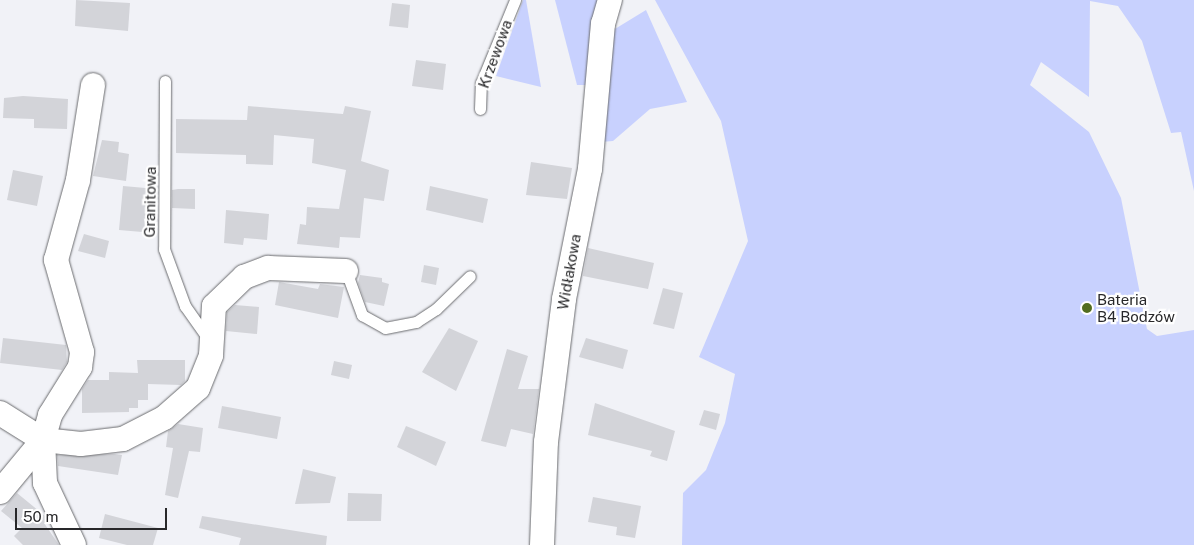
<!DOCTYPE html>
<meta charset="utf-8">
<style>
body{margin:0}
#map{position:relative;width:1194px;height:545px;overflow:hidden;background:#f1f2f7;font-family:"Public Sans",sans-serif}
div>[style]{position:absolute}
.green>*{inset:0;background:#c8d1fe}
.building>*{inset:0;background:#d3d4d9}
.roads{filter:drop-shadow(0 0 1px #6b6c6f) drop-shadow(0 0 1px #6b6c6f)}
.lane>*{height:11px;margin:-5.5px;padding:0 5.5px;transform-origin:5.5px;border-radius:5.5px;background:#fff}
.street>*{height:24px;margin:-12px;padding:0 12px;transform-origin:12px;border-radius:12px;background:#fff}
.dots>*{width:14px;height:14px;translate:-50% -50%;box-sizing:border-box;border:2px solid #fff;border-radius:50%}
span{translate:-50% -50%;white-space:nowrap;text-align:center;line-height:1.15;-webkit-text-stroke:4.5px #fff;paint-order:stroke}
.street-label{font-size:15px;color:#28282a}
.poi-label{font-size:15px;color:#28282a}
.left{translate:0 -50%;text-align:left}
.scale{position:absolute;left:15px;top:508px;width:152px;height:22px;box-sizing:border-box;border:2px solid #28282a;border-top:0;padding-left:6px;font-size:15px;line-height:18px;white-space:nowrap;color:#28282a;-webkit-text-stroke:4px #fff;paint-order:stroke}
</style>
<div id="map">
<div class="green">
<div style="clip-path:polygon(523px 0,526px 0,541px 87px,496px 76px)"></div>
<div style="clip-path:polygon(555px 0,602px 0,587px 85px,577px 85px)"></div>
<div style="clip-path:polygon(655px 0,1194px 0,1194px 191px,1181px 132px,1171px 133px,1142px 41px,1118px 6px,1090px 1px,1089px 97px,1041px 62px,1030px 85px,1089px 132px,1121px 198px,1147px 329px,1157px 336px,1194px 330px,1194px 545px,682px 545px,683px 493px,706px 470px,725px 423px,735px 374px,699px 357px,748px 241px,721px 121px)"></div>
<div style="clip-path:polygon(646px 10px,687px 102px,650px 109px,613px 141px,600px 142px,610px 32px)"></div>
</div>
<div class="building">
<div style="clip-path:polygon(76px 0,130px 3px,128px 31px,75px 26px)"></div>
<div style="clip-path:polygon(392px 3px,410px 5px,408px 28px,389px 26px)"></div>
<div style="clip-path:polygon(416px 60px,446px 64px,443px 90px,412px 86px)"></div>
<div style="clip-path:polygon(23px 96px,68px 99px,67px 129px,34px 128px,34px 119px,3px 118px,4px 98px)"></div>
<div style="clip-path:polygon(248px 106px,343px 114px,345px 106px,371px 111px,361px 161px,389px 170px,384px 201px,364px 198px,360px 238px,340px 237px,339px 248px,297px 244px,300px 224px,306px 225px,307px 207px,339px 209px,346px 170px,312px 163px,314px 139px,274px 135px,273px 165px,246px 164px,246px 155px,176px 153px,176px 119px,247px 120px)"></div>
<div style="clip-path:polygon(102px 140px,119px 142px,118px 152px,129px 154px,126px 181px,93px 176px)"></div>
<div style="clip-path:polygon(531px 162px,572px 168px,567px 199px,526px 195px)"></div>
<div style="clip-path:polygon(13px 170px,43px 176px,37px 206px,7px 200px)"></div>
<div style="clip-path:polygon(123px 186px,157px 189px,154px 233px,119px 230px)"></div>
<div style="clip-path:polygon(430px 186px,488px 199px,483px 223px,426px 210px)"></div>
<div style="clip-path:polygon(178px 189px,195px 189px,195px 209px,172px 208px,172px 190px)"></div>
<div style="clip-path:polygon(226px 210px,269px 214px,267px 240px,244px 238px,243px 245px,224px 243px)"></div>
<div style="clip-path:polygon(84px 234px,109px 241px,105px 258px,78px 251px)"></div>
<div style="clip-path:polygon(588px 248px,654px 263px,648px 289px,583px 276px)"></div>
<div style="clip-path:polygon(424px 265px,439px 268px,436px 285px,421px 282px)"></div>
<div style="clip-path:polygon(360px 275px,382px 278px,382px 282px,389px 284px,384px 306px,365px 302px,358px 283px)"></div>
<div style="clip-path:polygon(279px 282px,318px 289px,320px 284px,344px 287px,338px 318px,275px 305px)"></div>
<div style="clip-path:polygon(663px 288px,683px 293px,674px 329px,653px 324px)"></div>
<div style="clip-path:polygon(235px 305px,259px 307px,257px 334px,226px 331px,227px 312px)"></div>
<div style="clip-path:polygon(449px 328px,478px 341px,456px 391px,422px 372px)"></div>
<div style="clip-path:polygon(3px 338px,66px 345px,67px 362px,62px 370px,0 363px)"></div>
<div style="clip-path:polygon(586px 338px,628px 350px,623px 369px,579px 357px)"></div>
<div style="clip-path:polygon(507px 349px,528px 356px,518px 389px,539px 389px,533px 434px,511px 429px,506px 447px,481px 441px)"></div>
<div style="clip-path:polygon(137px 360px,185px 360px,185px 381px,181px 385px,148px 384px,148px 400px,138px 400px,138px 408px,129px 408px,129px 412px,82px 413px,82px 389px,88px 380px,109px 380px,109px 372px,138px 373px)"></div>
<div style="clip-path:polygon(334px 361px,352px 365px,349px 379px,331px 375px)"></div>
<div style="clip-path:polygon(595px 403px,675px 431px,667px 461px,650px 456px,652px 451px,588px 435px)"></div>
<div style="clip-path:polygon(222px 406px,281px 417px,277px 439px,218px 428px)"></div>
<div style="clip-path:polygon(704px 410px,720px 414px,716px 430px,699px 425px)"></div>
<div style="clip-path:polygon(178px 424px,203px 428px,200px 452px,189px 451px,178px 498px,165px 495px,173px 448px,166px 447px,168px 431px)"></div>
<div style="clip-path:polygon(406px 426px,446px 442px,436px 466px,397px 447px)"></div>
<div style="clip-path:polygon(115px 454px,122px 455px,118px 475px,58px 466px,57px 455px)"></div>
<div style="clip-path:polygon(303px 469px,336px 477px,330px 503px,295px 504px)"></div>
<div style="clip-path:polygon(17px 493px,45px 516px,48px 522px,44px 523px,59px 545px,23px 545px,14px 536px,22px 528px,1px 511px)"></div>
<div style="clip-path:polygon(348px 493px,382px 494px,381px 521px,347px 521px)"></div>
<div style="clip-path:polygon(593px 497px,641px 506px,635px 538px,616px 535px,617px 527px,588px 522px)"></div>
<div style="clip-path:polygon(105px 514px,158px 528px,153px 545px,127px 545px,99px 538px)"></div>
<div style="clip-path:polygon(202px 516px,327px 536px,326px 545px,239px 545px,241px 538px,199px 528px)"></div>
</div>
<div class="roads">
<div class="lane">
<div style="left:165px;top:81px;width:168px;rotate:90.3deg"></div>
<div style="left:164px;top:249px;width:61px;rotate:69.8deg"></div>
<div style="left:185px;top:306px;width:42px;rotate:54.8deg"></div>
<div style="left:480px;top:109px;width:26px;rotate:-88deg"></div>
<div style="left:481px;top:83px;width:90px;rotate:-67.7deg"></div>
<div style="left:346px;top:271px;width:47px;rotate:70deg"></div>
<div style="left:362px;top:315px;width:26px;rotate:29deg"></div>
<div style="left:385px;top:328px;width:32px;rotate:-11deg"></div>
<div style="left:416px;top:322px;width:24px;rotate:-33deg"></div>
<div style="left:436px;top:309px;width:47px;rotate:-44.1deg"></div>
</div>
<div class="street">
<div style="left:0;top:413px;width:51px;rotate:32.1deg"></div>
<div style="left:43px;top:440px;width:43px;rotate:87.3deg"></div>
<div style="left:45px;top:483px;width:68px;rotate:64.9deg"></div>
<div style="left:43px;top:440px;width:26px;rotate:-74deg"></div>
<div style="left:50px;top:415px;width:57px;rotate:-58deg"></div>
<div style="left:80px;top:367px;width:15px;rotate:-82deg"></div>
<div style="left:82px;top:352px;width:96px;rotate:-105.8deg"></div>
<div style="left:56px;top:260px;width:83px;rotate:-74.6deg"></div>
<div style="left:78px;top:180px;width:96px;rotate:-81deg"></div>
<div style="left:0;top:492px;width:67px;rotate:-50.4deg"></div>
<div style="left:43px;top:440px;width:38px;rotate:6deg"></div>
<div style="left:81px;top:444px;width:42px;rotate:-6.8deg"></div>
<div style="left:123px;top:439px;width:46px;rotate:-27.1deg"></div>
<div style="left:164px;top:418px;width:45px;rotate:-41.4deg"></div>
<div style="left:198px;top:388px;width:35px;rotate:-68deg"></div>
<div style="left:211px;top:355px;width:49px;rotate:-86.5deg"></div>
<div style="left:214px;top:306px;width:42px;rotate:-44deg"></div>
<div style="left:244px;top:277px;width:26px;rotate:-21deg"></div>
<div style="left:268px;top:268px;width:78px;rotate:2.2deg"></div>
<div style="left:542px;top:545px;width:103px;rotate:-87.8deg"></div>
<div style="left:546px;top:442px;width:144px;rotate:-82.8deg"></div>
<div style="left:564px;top:299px;width:133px;rotate:-78.7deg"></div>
<div style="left:590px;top:169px;width:146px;rotate:-84.9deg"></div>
<div style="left:603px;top:24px;width:25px;rotate:-74deg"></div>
</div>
</div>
<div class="dots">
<div style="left:1087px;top:308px;background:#526d20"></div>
</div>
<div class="street-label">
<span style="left:495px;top:54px;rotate:-70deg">Krzewowa</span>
<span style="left:150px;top:202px;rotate:-89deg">Granitowa</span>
<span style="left:569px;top:272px;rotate:-80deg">Widłakowa</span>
</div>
<div class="poi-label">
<span class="left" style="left:1097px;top:308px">Bateria<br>B4 Bodzów</span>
</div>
<div class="scale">50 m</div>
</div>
